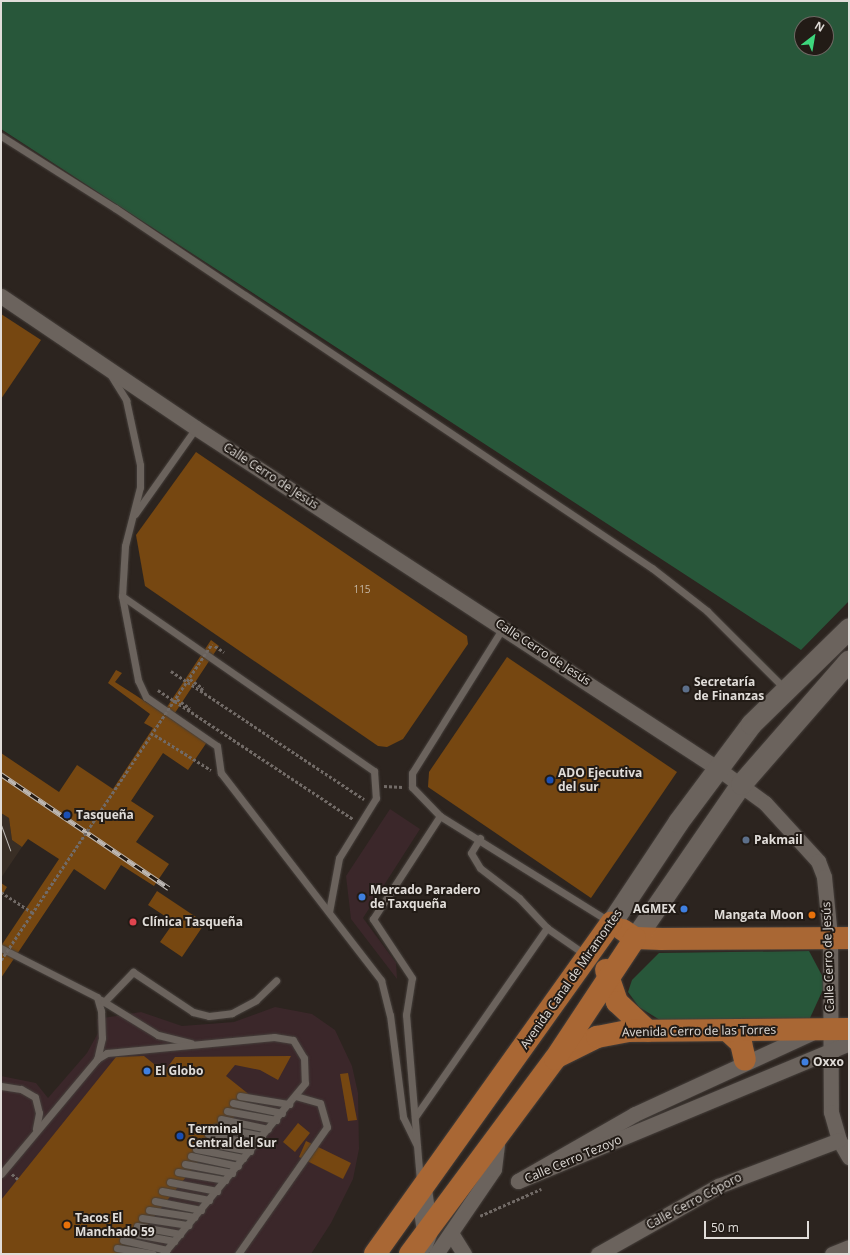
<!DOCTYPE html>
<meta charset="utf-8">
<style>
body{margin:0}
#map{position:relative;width:850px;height:1255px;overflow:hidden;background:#2c241f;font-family:"Open Sans",sans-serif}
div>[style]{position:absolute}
.commercial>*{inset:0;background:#3b272a}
.built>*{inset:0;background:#392e25}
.green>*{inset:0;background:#28573a}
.building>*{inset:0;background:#764711}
.path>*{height:2.5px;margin-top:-1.25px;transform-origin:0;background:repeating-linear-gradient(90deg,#716a66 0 3px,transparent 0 5px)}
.roads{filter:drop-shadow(0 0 1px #453f3b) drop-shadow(0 0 1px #453f3b)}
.lane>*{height:7px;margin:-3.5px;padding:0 3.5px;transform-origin:3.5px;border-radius:3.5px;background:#6b635d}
.street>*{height:15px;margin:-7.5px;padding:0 7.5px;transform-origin:7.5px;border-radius:7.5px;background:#6b635d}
.secondary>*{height:21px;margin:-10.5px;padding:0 10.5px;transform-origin:10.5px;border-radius:10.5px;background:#6b635d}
.primary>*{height:22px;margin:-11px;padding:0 11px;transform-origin:11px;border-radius:11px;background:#a96734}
.tram>*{height:1px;margin:-0.5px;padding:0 0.5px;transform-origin:0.5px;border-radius:0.5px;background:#bcb7b3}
.rail>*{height:4.5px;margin-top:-2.25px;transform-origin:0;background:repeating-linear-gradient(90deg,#221b16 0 9px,#bcb7b3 0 18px);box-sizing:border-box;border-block:1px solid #bcb7b3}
.path-bridge>*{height:2.5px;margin-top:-1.25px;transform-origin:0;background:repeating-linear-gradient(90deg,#716a66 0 3px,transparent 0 5px)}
.dots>*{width:11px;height:11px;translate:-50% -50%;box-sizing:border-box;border:2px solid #221b16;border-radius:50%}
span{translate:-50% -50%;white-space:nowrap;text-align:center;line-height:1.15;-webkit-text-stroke:4px #221b16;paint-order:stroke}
.number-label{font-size:10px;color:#c6b8a7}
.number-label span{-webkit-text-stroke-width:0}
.street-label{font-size:12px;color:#e1ddd9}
.poi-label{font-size:12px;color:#e1ddd9;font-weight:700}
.left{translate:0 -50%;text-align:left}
.right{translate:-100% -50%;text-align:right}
.frame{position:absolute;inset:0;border:2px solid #e1ddd9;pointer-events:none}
.north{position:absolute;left:794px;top:16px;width:40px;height:40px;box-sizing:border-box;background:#221b16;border:1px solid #6e6964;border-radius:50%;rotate:31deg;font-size:11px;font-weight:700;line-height:16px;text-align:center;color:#e1ddd9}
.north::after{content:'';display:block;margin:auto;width:14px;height:18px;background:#3dd77d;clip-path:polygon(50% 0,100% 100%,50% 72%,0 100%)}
.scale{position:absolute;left:704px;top:1221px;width:105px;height:18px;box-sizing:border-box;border:2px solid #e1ddd9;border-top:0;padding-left:5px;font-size:12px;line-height:14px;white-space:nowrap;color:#e1ddd9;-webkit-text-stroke:3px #221b16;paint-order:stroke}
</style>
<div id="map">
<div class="commercial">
<div style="clip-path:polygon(390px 809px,420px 829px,363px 918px,396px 963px,397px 979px,351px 919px,346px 876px)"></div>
<div style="clip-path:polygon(275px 1007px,312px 1014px,335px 1030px,352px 1066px,358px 1093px,359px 1149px,353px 1179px,331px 1223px,311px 1254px,1px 1254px,1px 1076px,36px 1083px,48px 1098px,87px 1053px,98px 1033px,97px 1019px,141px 1012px,182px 1026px,234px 1022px)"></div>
</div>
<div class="built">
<div style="clip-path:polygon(1px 813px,9px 818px,12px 840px,22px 847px,1px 878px)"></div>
</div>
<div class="green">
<div style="clip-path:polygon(evenodd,1px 1px,849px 1px,849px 601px,801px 650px,1px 129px,1px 1px,802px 24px,826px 24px,826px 48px,802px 48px,802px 24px)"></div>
<div style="clip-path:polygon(809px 951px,826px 983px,810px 1018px,660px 1020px,639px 1007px,628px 992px,632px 980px,659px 953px)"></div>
</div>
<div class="building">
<div style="clip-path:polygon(1px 314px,41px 340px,1px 399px)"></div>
<div style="clip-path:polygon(196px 452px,467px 636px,468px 644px,403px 739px,387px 747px,378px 746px,145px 586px,136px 535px)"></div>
<div style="clip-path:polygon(211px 640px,219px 646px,171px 719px,207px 742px,188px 770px,163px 753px,131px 801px,154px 816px,136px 842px,169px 864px,154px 886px,121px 865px,105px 890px,74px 869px,1px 978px,1px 946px,59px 859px,28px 839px,22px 847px,12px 840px,9px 818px,1px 813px,1px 753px,59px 792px,77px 765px,113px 789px,153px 728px,144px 723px,150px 714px,108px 683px,116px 670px,122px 673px,115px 682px,163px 713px)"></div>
<div style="clip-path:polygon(507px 657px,677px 772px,591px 898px,428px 787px,429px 772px)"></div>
<div style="clip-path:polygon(1px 883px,7px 887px,1px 897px)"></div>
<div style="clip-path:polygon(157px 891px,205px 923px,182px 957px,160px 942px,174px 922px,148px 905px)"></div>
<div style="clip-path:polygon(144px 1056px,164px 1072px,175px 1057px,291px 1056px,278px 1080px,260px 1070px,235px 1065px,226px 1076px,251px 1096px,124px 1254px,1px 1254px,1px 1200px,116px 1057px)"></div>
<div style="clip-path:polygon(348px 1073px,357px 1120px,348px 1121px,340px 1074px)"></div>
<div style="clip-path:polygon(298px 1123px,310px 1133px,295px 1152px,283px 1142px)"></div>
<div style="clip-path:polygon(306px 1141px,351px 1163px,343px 1179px,299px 1157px)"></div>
</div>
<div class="path">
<div style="left:215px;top:646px;width:11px;rotate:34deg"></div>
<div style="left:171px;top:671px;width:232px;rotate:33.6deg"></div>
<div style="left:190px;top:679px;width:16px;rotate:35deg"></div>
<div style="left:203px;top:688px;width:4px;rotate:124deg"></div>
<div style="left:158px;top:690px;width:234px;rotate:33.5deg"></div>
<div style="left:177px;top:699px;width:16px;rotate:35deg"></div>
<div style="left:190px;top:708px;width:4px;rotate:124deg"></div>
<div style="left:155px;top:735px;width:66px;rotate:32deg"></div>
<div style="left:384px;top:786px;width:19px;rotate:3deg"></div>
<div style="left:1px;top:892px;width:38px;rotate:33deg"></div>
<div style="left:12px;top:1174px;width:8px;rotate:40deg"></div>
<div style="left:480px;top:1216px;width:67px;rotate:-23.9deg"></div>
</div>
<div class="roads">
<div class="lane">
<div style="left:1px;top:136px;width:135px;rotate:32.3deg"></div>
<div style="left:115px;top:208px;width:647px;rotate:33.84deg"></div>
<div style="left:652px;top:568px;width:70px;rotate:38deg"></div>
<div style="left:707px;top:611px;width:109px;rotate:45deg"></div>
<div style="left:110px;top:374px;width:31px;rotate:58deg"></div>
<div style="left:126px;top:400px;width:66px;rotate:77.8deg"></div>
<div style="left:140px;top:465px;width:22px;rotate:90deg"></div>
<div style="left:140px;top:487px;width:61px;rotate:104.3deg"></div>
<div style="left:125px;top:546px;width:50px;rotate:93.4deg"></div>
<div style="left:122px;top:596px;width:86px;rotate:79.2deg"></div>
<div style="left:138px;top:680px;width:19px;rotate:65deg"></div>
<div style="left:146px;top:697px;width:86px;rotate:34.6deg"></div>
<div style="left:217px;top:746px;width:27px;rotate:82deg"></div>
<div style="left:221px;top:773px;width:262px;rotate:52.3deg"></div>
<div style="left:381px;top:980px;width:36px;rotate:76deg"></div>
<div style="left:390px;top:1015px;width:103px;rotate:82.7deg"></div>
<div style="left:403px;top:1117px;width:32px;rotate:64deg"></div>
<div style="left:135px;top:514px;width:105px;rotate:-54.7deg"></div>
<div style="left:122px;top:596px;width:307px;rotate:34.8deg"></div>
<div style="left:374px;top:771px;width:27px;rotate:86deg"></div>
<div style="left:376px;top:798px;width:70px;rotate:121.7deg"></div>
<div style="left:339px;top:858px;width:55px;rotate:100.5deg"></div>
<div style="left:504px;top:626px;width:173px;rotate:122deg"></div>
<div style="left:412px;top:773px;width:14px;rotate:90deg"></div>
<div style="left:412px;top:787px;width:40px;rotate:46deg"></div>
<div style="left:440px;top:816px;width:200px;rotate:31.9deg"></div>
<div style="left:480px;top:838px;width:17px;rotate:121deg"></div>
<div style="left:471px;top:853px;width:17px;rotate:59deg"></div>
<div style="left:480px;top:868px;width:49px;rotate:37.6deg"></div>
<div style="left:519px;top:898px;width:41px;rotate:47deg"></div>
<div style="left:547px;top:928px;width:47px;rotate:34.7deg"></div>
<div style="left:1px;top:948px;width:108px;rotate:27deg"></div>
<div style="left:97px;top:997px;width:15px;rotate:74deg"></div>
<div style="left:101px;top:1011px;width:27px;rotate:88deg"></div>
<div style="left:102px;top:1038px;width:22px;rotate:103deg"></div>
<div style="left:101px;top:1000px;width:67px;rotate:31.6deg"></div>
<div style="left:158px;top:1035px;width:34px;rotate:14deg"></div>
<div style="left:104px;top:1002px;width:42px;rotate:-46deg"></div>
<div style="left:133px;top:972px;width:72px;rotate:33.7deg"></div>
<div style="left:193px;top:1012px;width:16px;rotate:14deg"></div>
<div style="left:209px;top:1016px;width:23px;rotate:-7deg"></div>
<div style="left:232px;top:1013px;width:27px;rotate:-28deg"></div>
<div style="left:256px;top:1000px;width:28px;rotate:-44deg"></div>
<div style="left:1px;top:1086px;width:20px;rotate:9deg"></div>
<div style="left:21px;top:1089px;width:16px;rotate:30deg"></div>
<div style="left:35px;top:1097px;width:16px;rotate:76deg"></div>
<div style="left:39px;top:1113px;width:16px;rotate:101deg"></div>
<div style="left:240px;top:1096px;width:50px;rotate:9.3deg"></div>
<div style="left:233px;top:1103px;width:50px;rotate:11.5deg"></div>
<div style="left:227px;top:1111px;width:50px;rotate:10.4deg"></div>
<div style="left:415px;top:1117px;width:231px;rotate:-55.1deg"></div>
<div style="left:221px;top:1119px;width:48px;rotate:12deg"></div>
<div style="left:216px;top:1127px;width:47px;rotate:11.1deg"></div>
<div style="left:208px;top:1134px;width:49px;rotate:11.8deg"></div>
<div style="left:203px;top:1142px;width:48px;rotate:10.8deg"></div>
<div style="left:196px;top:1149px;width:48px;rotate:10.8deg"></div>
<div style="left:191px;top:1156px;width:48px;rotate:12deg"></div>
<div style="left:185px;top:1164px;width:48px;rotate:10.8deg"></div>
<div style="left:178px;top:1172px;width:48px;rotate:9.7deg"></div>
<div style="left:1px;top:1174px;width:150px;rotate:-50.1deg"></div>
<div style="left:97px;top:1059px;width:12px;rotate:-31deg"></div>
<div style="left:107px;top:1053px;width:168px;rotate:-5.5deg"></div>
<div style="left:274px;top:1037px;width:19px;rotate:9deg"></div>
<div style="left:293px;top:1040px;width:21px;rotate:59deg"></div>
<div style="left:304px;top:1058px;width:25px;rotate:88deg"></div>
<div style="left:305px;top:1083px;width:222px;rotate:129.7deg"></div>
<div style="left:420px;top:1181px;width:167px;rotate:-94.8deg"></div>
<div style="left:406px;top:1015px;width:37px;rotate:-81deg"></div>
<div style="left:412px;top:978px;width:71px;rotate:-123.5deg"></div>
<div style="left:373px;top:919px;width:123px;rotate:-57deg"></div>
<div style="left:170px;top:1182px;width:48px;rotate:10.8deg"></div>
<div style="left:162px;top:1191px;width:48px;rotate:10.8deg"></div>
<div style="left:155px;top:1201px;width:47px;rotate:11.1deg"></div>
<div style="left:149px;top:1210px;width:46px;rotate:8.8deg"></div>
<div style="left:142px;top:1218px;width:47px;rotate:8.7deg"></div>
<div style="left:137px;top:1226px;width:44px;rotate:10.5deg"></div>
<div style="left:130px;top:1233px;width:45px;rotate:10.3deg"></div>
<div style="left:123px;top:1240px;width:45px;rotate:12.8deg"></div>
<div style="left:117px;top:1248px;width:36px;rotate:9deg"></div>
<div style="left:238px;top:1254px;width:155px;rotate:-55deg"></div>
<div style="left:327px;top:1127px;width:25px;rotate:-106deg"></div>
<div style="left:320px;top:1103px;width:25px;rotate:-164deg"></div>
</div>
<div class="street">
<div style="left:1px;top:296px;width:235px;rotate:34.1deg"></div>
<div style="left:196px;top:428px;width:622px;rotate:33.13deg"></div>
<div style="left:717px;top:768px;width:59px;rotate:36.1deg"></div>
<div style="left:765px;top:803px;width:79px;rotate:47.6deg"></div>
<div style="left:818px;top:861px;width:17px;rotate:69deg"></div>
<div style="left:824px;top:877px;width:59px;rotate:84.2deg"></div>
<div style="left:830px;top:936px;width:176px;rotate:89.7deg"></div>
<div style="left:831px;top:1112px;width:29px;rotate:74deg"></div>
<div style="left:839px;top:1140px;width:20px;rotate:60deg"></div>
<div style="left:811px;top:1033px;width:194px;rotate:155.3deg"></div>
<div style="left:635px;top:1114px;width:135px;rotate:150.2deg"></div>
<div style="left:518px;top:1181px;width:359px;rotate:-22.6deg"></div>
<div style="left:451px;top:1233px;width:25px;rotate:58deg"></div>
<div style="left:436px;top:1254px;width:103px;rotate:-55.7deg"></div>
<div style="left:494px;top:1169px;width:32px;rotate:-83deg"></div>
<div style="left:598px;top:1254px;width:138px;rotate:-29.5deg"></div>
<div style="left:718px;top:1186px;width:129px;rotate:-20.8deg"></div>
<div style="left:832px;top:1254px;width:18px;rotate:-22deg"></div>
</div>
<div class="secondary">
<div style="left:611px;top:923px;width:121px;rotate:-56.4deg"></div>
<div style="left:678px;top:822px;width:122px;rotate:-53.3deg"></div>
<div style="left:751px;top:724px;width:137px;rotate:-44.4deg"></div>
<div style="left:635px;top:938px;width:187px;rotate:-55.5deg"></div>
<div style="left:741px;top:784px;width:164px;rotate:-48.9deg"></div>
<div style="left:421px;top:1189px;width:42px;rotate:81.9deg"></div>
<div style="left:427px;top:1231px;width:14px;rotate:111deg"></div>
</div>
<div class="primary">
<div style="left:623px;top:930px;width:14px;rotate:34deg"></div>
<div style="left:635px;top:938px;width:27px;rotate:2deg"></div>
<div style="left:662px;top:939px;width:187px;rotate:-0.3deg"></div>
<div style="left:606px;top:970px;width:34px;rotate:71deg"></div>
<div style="left:617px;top:1002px;width:42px;rotate:43.1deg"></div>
<div style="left:728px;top:1031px;width:18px;rotate:43deg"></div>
<div style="left:741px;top:1043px;width:17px;rotate:77deg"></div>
<div style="left:557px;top:1057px;width:45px;rotate:-26.6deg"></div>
<div style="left:597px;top:1037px;width:31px;rotate:-11deg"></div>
<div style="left:627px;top:1031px;width:222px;rotate:-0.5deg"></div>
<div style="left:375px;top:1254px;width:407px;rotate:-54.5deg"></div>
<div style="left:410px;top:1254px;width:243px;rotate:-53.4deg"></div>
<div style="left:555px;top:1059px;width:145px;rotate:-56.5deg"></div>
</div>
</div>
<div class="tram">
<div style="left:1px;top:825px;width:27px;rotate:70deg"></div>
</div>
<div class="rail">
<div style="left:1px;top:774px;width:203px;rotate:34.2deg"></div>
</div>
<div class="path-bridge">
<div style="left:1px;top:960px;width:380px;rotate:-56.3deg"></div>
</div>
<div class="dots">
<div style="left:686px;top:689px;background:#5c6f8a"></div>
<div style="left:550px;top:780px;background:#1a4fb4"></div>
<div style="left:67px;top:815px;background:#1a4fb4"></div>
<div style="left:746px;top:840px;background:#5c6f8a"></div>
<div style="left:362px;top:897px;background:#3f7fe0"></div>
<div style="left:684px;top:909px;background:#3f7fe0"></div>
<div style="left:812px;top:915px;background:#e8710a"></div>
<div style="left:133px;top:922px;background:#e0444e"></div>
<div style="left:805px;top:1062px;background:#3f7fe0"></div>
<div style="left:147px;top:1071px;background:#3f7fe0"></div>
<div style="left:180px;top:1136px;background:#1a4fb4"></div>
<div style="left:67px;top:1225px;background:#e8710a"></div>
</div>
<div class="number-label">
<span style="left:362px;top:590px">115</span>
</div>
<div class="street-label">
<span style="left:271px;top:476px;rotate:33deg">Calle Cerro de Jesús</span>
<span style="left:543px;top:652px;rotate:33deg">Calle Cerro de Jesús</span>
<span style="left:828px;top:957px;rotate:-92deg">Calle Cerro de Jesús</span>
<span style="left:571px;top:979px;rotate:-55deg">Avenida Canal de Miramontes</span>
<span style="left:699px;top:1031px;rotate:-1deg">Avenida Cerro de las Torres</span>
<span style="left:573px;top:1159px;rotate:-23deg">Calle Cerro Tezoyo</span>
<span style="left:694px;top:1201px;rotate:-28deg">Calle Cerro Cóporo</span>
</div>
<div class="poi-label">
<span class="left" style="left:694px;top:689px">Secretaría<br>de Finanzas</span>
<span class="left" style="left:558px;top:780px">ADO Ejecutiva<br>del sur</span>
<span class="left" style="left:76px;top:815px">Tasqueña</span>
<span class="left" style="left:754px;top:840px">Pakmail</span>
<span class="left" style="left:370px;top:897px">Mercado Paradero<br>de Taxqueña</span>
<span class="right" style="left:676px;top:909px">AGMEX</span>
<span class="right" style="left:804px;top:915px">Mangata Moon</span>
<span class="left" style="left:142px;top:922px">Clínica Tasqueña</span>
<span class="left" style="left:813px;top:1062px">Oxxo</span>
<span class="left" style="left:155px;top:1071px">El Globo</span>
<span class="left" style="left:188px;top:1136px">Terminal<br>Central del Sur</span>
<span class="left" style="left:75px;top:1225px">Tacos El<br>Manchado 59</span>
</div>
<div class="frame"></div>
<div class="north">N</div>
<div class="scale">50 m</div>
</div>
